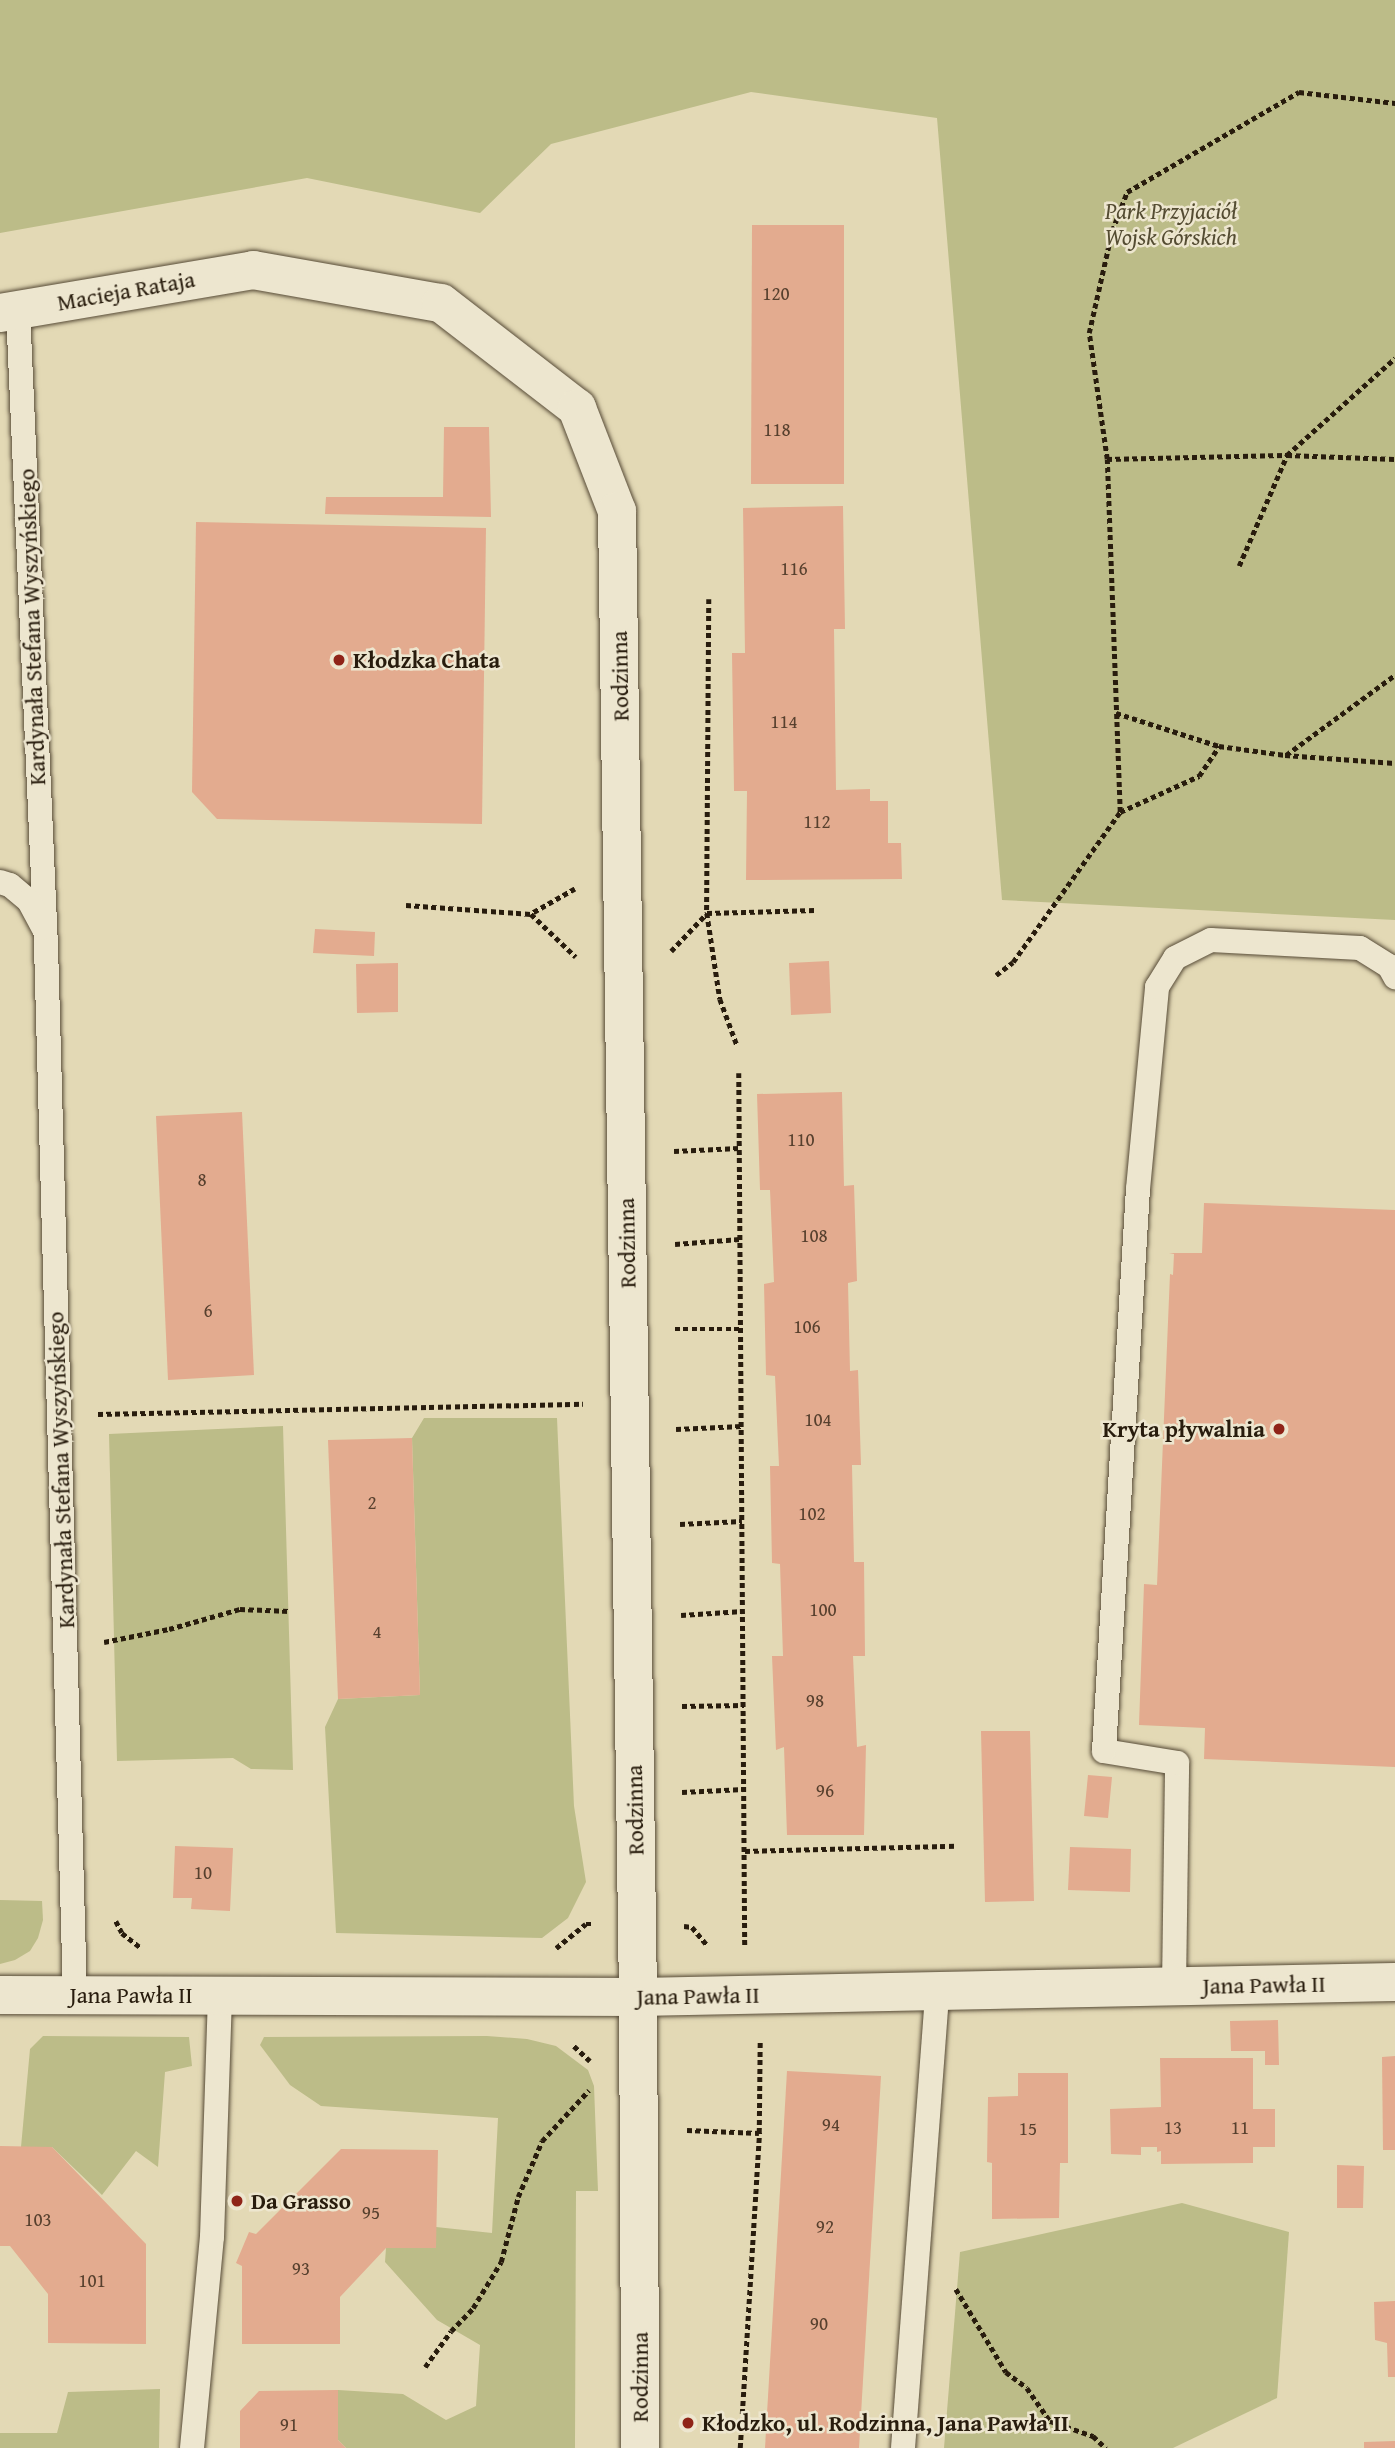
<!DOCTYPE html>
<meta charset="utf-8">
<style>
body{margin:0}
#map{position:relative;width:1395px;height:2448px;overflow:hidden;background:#e3d9b5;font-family:"Gentium Book Plus",serif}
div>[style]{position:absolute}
.green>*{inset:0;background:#bcbc88}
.building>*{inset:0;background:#e3ab8f}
.path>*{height:4.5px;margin-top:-2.25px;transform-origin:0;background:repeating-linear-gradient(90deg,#281c0d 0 5px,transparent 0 8.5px)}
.roads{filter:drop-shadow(0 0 2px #574b37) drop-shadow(0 0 2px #574b37)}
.service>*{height:24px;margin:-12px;padding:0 12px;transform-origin:12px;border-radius:12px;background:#ede6cf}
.minor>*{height:38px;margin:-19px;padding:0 19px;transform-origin:19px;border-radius:19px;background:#ede6cf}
.dots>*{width:19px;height:19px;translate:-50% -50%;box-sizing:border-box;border:4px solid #ede6cf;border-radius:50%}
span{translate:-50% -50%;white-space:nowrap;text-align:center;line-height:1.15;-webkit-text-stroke:5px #ede6cf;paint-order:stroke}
.number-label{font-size:19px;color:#57402e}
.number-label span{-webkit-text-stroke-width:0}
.park-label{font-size:23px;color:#544c32;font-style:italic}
.street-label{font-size:23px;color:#281c0d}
.poi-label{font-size:23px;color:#281c0d;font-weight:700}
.left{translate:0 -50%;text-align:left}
.right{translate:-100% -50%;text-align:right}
</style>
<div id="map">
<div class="green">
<div style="clip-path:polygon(0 0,1395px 0,1395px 920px,1002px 900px,937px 118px,751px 92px,551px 144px,480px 213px,307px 178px,0 233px)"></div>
<div style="clip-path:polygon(424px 1418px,557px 1418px,574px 1806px,586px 1882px,568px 1918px,542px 1938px,336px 1933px,325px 1727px,338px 1699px,420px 1695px,412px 1438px)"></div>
<div style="clip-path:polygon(283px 1426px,293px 1770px,251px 1769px,233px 1758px,117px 1761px,109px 1434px)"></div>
<div style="clip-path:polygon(0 1900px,42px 1901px,43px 1920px,38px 1938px,30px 1951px,15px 1960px,0 1964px)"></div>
<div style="clip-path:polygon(43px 2036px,189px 2037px,192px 2066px,165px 2072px,158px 2167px,136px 2151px,102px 2195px,52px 2147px,21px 2147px,30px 2049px)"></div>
<div style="clip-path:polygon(487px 2036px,527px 2039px,556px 2046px,588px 2070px,594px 2086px,598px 2191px,576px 2191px,575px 2448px,346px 2448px,338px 2440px,338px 2390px,403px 2394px,446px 2420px,476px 2406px,480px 2345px,437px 2320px,385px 2262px,386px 2248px,436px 2227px,492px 2233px,498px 2118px,321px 2106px,290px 2085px,260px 2045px,264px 2037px)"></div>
<div style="clip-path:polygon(1182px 2203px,1289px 2232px,1277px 2398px,1173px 2448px,944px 2448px,960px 2252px)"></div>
<div style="clip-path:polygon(160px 2389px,159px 2448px,0 2448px,0 2433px,57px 2433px,68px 2392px)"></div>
</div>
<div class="building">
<div style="clip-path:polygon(752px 225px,844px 225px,844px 484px,751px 484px)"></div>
<div style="clip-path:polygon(444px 427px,489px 427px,491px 517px,325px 514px,326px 497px,443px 497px)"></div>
<div style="clip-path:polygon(843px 506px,845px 629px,834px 629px,836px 790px,870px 789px,870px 801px,888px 801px,888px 843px,901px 843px,902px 879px,746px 880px,747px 791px,734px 791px,732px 653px,745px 653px,743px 508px)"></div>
<div style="clip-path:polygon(196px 522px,486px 528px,482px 824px,217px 819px,192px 792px)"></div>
<div style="clip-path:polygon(315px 929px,375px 932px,374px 956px,313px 953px)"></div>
<div style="clip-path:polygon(829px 961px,831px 1013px,791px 1015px,789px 963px)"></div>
<div style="clip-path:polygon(398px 963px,398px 1012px,357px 1013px,356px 964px)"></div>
<div style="clip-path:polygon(842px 1092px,844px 1186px,854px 1185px,857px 1281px,848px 1283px,850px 1371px,858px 1370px,861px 1465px,852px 1465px,854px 1562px,864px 1562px,865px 1656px,853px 1656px,857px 1747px,866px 1745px,864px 1835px,787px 1835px,784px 1747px,776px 1750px,772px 1656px,783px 1656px,780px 1564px,772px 1563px,770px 1466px,779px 1466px,775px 1376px,766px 1375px,764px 1284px,774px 1282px,770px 1190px,760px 1190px,757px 1094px)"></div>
<div style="clip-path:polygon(242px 1112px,254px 1375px,168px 1380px,156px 1116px)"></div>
<div style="clip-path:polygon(1204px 1203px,1395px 1210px,1395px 1767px,1204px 1759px,1205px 1728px,1139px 1725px,1144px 1584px,1157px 1585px,1170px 1274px,1173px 1275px,1174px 1254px,1169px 1253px,1202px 1253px)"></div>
<div style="clip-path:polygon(412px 1438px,420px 1695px,338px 1699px,328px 1440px)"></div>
<div style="clip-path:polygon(981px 1731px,1030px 1731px,1034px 1901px,985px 1902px)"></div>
<div style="clip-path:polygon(1088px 1775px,1112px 1777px,1108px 1818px,1084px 1816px)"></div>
<div style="clip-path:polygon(175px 1846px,233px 1848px,230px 1911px,191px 1909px,192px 1898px,173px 1898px)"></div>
<div style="clip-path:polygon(1070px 1847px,1131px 1849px,1130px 1892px,1068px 1890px)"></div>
<div style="clip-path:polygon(1278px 2020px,1279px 2065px,1265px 2065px,1265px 2051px,1231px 2051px,1230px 2021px)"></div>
<div style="clip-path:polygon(1395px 2056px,1395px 2150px,1383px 2150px,1382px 2057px)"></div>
<div style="clip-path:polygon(1160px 2058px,1253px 2058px,1253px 2109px,1275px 2109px,1275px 2147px,1253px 2147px,1253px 2163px,1161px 2164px,1161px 2151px,1157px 2152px,1157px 2147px,1141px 2147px,1141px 2155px,1111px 2154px,1110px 2109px,1161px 2107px)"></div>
<div style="clip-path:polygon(787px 2071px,881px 2076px,859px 2448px,765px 2448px)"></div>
<div style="clip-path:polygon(1018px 2073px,1068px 2073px,1068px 2163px,1060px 2163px,1059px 2218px,992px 2219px,992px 2163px,987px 2162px,988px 2097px,1018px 2096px)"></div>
<div style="clip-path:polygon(0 2146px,52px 2147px,146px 2244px,146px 2344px,48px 2343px,48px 2294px,10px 2246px,0 2246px)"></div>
<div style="clip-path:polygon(341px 2149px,438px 2150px,436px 2248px,386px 2248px,340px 2297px,340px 2344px,242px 2344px,242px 2266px,236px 2263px,249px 2232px,256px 2234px)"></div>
<div style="clip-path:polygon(1337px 2165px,1364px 2166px,1363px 2208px,1337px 2208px)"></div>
<div style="clip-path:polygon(1395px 2301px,1395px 2377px,1388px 2377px,1387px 2343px,1375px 2340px,1374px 2302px)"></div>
<div style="clip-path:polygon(338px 2390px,338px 2440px,346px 2448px,240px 2448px,240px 2411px,259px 2391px)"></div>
<div style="clip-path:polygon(1395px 2441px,1395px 2448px,1364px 2448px,1364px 2442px)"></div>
</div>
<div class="path">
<div style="left:1107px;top:459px;width:180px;rotate:-1.3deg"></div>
<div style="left:1287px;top:455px;width:108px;rotate:2.1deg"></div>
<div style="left:1239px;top:566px;width:121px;rotate:-66.6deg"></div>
<div style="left:1287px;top:455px;width:145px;rotate:-41.9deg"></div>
<div style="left:709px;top:599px;width:314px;rotate:90.4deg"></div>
<div style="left:707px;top:913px;width:87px;rotate:81.4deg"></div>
<div style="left:720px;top:999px;width:49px;rotate:69.7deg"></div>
<div style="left:1116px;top:713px;width:108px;rotate:17.8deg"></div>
<div style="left:1219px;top:746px;width:67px;rotate:7.8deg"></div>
<div style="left:1285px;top:755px;width:110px;rotate:4.2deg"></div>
<div style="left:1286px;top:755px;width:135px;rotate:-36.3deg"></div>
<div style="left:1120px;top:812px;width:87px;rotate:-24.5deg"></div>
<div style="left:1199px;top:776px;width:36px;rotate:-56deg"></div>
<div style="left:575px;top:889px;width:51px;rotate:150.4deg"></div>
<div style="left:531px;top:914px;width:62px;rotate:43.7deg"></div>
<div style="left:406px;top:905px;width:125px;rotate:4.1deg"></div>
<div style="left:671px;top:951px;width:52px;rotate:-46.5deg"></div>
<div style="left:707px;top:913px;width:108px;rotate:-1.6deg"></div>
<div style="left:996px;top:975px;width:21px;rotate:-37deg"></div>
<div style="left:1013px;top:962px;width:184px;rotate:-54.5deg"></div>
<div style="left:1120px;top:812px;width:353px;rotate:-92.1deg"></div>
<div style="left:1107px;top:459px;width:127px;rotate:-98.1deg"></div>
<div style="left:1089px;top:333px;width:105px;rotate:-77.3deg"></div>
<div style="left:1112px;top:231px;width:42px;rotate:-69deg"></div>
<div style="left:1127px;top:192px;width:199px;rotate:-30.2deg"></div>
<div style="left:1299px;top:92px;width:97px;rotate:6.5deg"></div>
<div style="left:739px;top:1073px;width:874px;rotate:89.61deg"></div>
<div style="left:674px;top:1151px;width:65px;rotate:-2.6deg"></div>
<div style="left:675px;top:1244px;width:65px;rotate:-4.4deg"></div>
<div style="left:675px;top:1329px;width:66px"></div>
<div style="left:98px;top:1414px;width:485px;rotate:-1.2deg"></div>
<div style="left:676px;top:1429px;width:66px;rotate:-2.6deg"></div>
<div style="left:680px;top:1524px;width:62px;rotate:-2.8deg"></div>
<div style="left:681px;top:1615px;width:62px;rotate:-3.7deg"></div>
<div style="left:104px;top:1642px;width:66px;rotate:-11.3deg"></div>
<div style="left:169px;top:1629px;width:74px;rotate:-15.7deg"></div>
<div style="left:240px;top:1609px;width:49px;rotate:2.3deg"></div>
<div style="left:682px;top:1706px;width:62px;rotate:-0.9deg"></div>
<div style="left:682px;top:1792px;width:62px;rotate:-2.8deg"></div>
<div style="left:745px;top:1851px;width:211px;rotate:-1.4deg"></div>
<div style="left:116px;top:1921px;width:13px;rotate:63deg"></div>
<div style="left:122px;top:1933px;width:23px;rotate:38deg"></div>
<div style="left:684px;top:1926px;width:8px;rotate:7deg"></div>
<div style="left:692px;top:1927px;width:25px;rotate:50deg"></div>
<div style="left:556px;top:1948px;width:38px;rotate:-39deg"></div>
<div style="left:586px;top:1924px;width:5px"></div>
<div style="left:574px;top:2046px;width:22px;rotate:43deg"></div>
<div style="left:687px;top:2130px;width:72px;rotate:2.4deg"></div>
<div style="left:956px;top:2289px;width:97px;rotate:58.9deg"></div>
<div style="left:1006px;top:2372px;width:26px;rotate:37deg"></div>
<div style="left:1027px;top:2388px;width:40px;rotate:55.1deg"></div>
<div style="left:1050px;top:2421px;width:46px;rotate:19.2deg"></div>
<div style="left:1093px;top:2436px;width:18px;rotate:43deg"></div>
<div style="left:425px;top:2367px;width:44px;rotate:-54.2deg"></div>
<div style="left:451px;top:2331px;width:32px;rotate:-46deg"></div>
<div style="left:473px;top:2308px;width:54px;rotate:-58.7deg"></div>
<div style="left:501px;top:2262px;width:67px;rotate:-75.3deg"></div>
<div style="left:518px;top:2197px;width:61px;rotate:-66.8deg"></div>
<div style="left:542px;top:2141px;width:69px;rotate:-47.3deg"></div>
<div style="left:740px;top:2448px;width:316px;rotate:-86.5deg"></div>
<div style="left:759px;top:2133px;width:91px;rotate:-89.4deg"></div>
</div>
<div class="roads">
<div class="service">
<div style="left:18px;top:310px;width:636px;rotate:87.48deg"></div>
<div style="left:46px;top:945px;width:1050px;rotate:88.42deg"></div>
<div style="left:0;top:882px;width:10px;rotate:17deg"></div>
<div style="left:10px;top:885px;width:25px;rotate:40deg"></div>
<div style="left:29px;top:901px;width:30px;rotate:62deg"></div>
<div style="left:1174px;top:1987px;width:224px;rotate:-89.2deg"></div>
<div style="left:1177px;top:1763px;width:74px;rotate:-170.7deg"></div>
<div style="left:1104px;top:1751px;width:563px;rotate:-86.54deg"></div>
<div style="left:1138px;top:1189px;width:203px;rotate:-84.6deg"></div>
<div style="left:1157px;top:987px;width:34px;rotate:-58deg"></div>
<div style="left:1175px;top:958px;width:40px;rotate:-26.6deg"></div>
<div style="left:1211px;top:940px;width:149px;rotate:3.1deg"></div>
<div style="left:1360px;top:948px;width:34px;rotate:32deg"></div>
<div style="left:1389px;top:966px;width:13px;rotate:61deg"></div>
<div style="left:192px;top:2448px;width:212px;rotate:-84.6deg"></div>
<div style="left:212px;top:2237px;width:242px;rotate:-88.1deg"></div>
<div style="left:903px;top:2448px;width:457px;rotate:-85.7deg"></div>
</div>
<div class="minor">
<div style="left:0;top:313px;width:257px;rotate:-9.6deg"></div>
<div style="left:253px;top:270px;width:191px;rotate:10deg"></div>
<div style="left:441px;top:303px;width:172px;rotate:37.7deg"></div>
<div style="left:577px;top:408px;width:110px;rotate:68.8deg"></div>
<div style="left:617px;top:511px;width:1486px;rotate:89.19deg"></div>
<div style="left:638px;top:1997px;width:451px;rotate:89.7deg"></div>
<div style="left:0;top:1995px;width:638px;rotate:0.18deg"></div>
<div style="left:638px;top:1997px;width:757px;rotate:-1.14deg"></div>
</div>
</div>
<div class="dots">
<div style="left:339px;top:660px;background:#8f2418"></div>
<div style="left:1279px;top:1429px;background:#8f2418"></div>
<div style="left:237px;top:2201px;background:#8f2418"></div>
<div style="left:688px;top:2423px;background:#8f2418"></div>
</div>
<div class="number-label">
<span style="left:776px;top:294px">120</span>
<span style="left:777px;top:430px">118</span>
<span style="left:794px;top:569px">116</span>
<span style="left:784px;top:722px">114</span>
<span style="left:817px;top:822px">112</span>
<span style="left:801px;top:1140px">110</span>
<span style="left:202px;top:1180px">8</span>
<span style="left:814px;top:1236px">108</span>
<span style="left:208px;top:1311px">6</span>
<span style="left:807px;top:1327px">106</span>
<span style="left:818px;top:1420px">104</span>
<span style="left:372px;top:1503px">2</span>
<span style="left:812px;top:1514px">102</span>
<span style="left:823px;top:1610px">100</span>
<span style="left:377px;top:1632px">4</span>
<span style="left:815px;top:1701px">98</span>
<span style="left:825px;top:1791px">96</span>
<span style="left:203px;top:1873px">10</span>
<span style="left:831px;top:2125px">94</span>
<span style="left:1173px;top:2128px">13</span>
<span style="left:1240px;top:2128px">11</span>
<span style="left:1028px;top:2129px">15</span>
<span style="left:371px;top:2213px">95</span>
<span style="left:38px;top:2220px">103</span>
<span style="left:825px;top:2227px">92</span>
<span style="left:301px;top:2269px">93</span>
<span style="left:92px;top:2281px">101</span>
<span style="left:819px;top:2324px">90</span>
<span style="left:289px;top:2425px">91</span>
</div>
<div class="park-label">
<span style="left:1171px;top:224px">Park Przyjaciół<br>Wojsk Górskich</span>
</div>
<div class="street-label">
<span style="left:126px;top:291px;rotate:-10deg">Macieja Rataja</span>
<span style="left:32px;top:627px;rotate:-92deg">Kardynała Stefana Wyszyńskiego</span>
<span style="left:620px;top:676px;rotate:-91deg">Rodzinna</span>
<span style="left:627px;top:1243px;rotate:-91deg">Rodzinna</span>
<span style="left:61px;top:1470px;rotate:-92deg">Kardynała Stefana Wyszyńskiego</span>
<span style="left:635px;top:1810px;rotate:-91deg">Rodzinna</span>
<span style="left:1264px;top:1985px;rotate:-1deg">Jana Pawła II</span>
<span style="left:131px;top:1995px">Jana Pawła II</span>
<span style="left:698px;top:1996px;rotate:-1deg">Jana Pawła II</span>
<span style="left:640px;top:2377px;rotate:-90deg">Rodzinna</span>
</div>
<div class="poi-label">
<span class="left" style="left:353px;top:660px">Kłodzka Chata</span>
<span class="right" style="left:1265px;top:1429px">Kryta pływalnia</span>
<span class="left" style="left:251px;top:2201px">Da Grasso</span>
<span class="left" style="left:702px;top:2423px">Kłodzko, ul. Rodzinna, Jana Pawła II</span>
</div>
</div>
